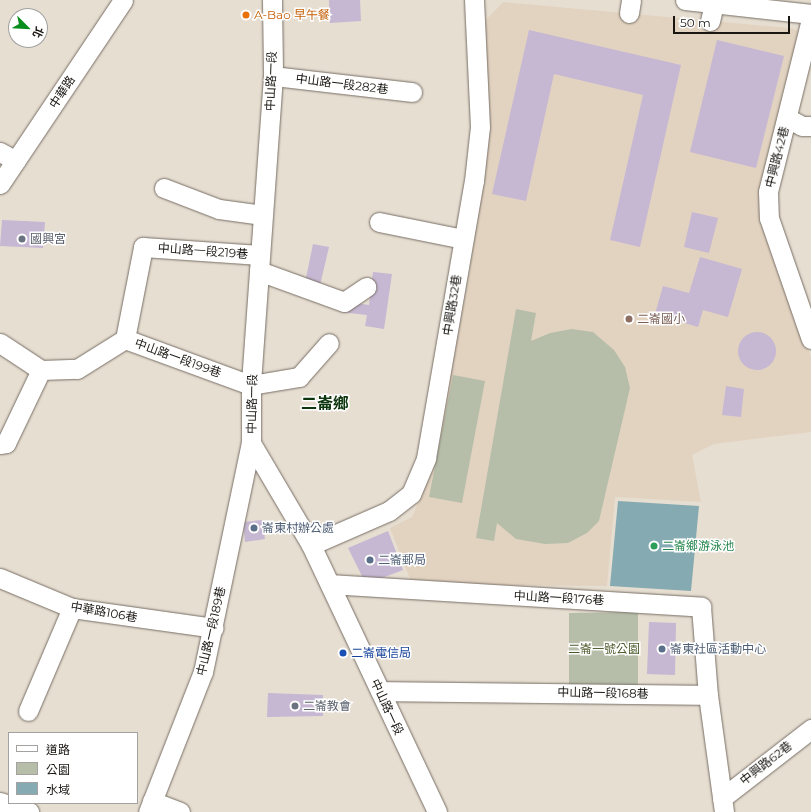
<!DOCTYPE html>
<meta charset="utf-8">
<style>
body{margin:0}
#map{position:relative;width:811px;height:812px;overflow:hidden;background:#e7ded2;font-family:Montserrat,"Noto Sans TC",sans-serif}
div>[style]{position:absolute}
.education>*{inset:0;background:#e2d3c1}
.green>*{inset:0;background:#b6bea9}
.water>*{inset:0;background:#85aab1}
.building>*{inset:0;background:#c6b7d3}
.round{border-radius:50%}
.roads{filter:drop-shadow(0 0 1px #776e64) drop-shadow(0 0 1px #776e64)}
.minor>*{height:19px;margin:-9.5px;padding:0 9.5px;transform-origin:9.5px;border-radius:9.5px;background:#fff}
.dots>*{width:11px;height:11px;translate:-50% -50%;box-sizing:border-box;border:2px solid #fff;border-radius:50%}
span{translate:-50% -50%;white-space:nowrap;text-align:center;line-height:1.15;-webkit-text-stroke:3px #fff;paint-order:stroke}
.food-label{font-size:12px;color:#c56008}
.left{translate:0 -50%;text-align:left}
.street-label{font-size:12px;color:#191612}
.worship-label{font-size:12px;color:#5b616d}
.education-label{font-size:12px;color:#785e54}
.service-label{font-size:12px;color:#4e5e75}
.leisure-label{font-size:12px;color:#27864d}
.park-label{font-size:12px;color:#4a592a}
.transit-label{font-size:12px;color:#164399}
.district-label{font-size:16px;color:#0d360e;font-weight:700}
.legend{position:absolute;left:8px;top:732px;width:130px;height:72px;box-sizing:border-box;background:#fff;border:1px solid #a3a2a0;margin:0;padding:5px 7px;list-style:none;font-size:12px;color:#191612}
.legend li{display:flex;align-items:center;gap:8px;height:20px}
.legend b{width:20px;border:1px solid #a3a2a0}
.north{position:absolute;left:8px;top:8px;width:40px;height:40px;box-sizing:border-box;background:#fff;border:1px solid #a3a2a0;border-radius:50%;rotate:114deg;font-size:11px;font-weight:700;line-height:16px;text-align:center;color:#191612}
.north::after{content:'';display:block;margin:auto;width:14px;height:18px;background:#078d1b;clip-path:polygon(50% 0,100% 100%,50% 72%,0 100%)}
.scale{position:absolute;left:673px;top:16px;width:117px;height:18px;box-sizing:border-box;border:2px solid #191612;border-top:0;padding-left:5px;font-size:12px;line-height:14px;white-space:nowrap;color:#191612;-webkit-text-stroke:3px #fff;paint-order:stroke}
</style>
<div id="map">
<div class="education">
<div style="clip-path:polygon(503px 2px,790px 28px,804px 33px,761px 217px,811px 357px,811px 432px,714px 444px,692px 455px,701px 502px,615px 497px,607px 586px,412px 584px,390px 528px,412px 517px,427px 483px,468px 281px,489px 128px,484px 22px)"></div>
</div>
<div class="green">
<div style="clip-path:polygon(516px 309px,536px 313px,531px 341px,550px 333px,572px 329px,593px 332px,614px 350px,625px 367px,630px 388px,599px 521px,587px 533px,568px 543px,545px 544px,516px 539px,497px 523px,494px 541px,476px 538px)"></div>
<div style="clip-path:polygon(453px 375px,485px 381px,462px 503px,429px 497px)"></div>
<div style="clip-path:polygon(638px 612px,638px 686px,569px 686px,569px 613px)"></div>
</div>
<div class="water">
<div style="clip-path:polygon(618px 501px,699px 506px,691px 591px,610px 586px)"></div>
</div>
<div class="building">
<div style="clip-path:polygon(329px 0,360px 0,361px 21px,330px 23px)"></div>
<div style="clip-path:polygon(529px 30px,681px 65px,640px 247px,610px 240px,643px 95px,554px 74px,526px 201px,492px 194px)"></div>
<div style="clip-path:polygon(717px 40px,784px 56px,756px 168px,690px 152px)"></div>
<div style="clip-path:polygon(692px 212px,718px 218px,709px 253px,684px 247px)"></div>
<div style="clip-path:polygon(2px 220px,45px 222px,43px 248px,0 246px)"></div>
<div style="clip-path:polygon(313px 244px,329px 247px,320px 285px,305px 283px)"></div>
<div style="clip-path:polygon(700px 257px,742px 269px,728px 317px,703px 310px,698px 327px,655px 314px,663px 286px,689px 293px)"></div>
<div style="clip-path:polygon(373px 272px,392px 274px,384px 329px,365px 326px,367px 315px,341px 312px,343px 301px,369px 305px)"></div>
<div class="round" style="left:738px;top:332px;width:38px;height:38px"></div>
<div style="clip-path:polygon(726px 386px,744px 389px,741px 417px,722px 415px)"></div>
<div style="clip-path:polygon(262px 520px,265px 539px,245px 542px,243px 522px)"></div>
<div style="clip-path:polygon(388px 531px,403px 570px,366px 584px,348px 548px)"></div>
<div style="clip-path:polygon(649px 622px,676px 623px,675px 675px,647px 674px)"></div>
<div style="clip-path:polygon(268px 693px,323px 695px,323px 716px,267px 717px)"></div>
</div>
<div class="roads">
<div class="minor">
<div style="left:272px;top:0;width:76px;rotate:89.2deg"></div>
<div style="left:273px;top:76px;width:310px;rotate:94.1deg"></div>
<div style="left:251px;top:385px;width:58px;rotate:90deg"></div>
<div style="left:251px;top:443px;width:118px;rotate:59.5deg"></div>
<div style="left:311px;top:545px;width:295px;rotate:64.7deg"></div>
<div style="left:685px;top:0;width:127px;rotate:6.3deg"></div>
<div style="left:629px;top:13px;width:13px;rotate:-81deg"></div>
<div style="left:811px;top:19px;width:178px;rotate:104deg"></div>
<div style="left:768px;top:192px;width:26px;rotate:88deg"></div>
<div style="left:769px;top:218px;width:128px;rotate:70.9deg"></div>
<div style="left:710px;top:21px;width:18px;rotate:-77deg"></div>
<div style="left:273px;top:76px;width:140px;rotate:6.6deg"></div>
<div style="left:787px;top:118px;width:17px;rotate:28deg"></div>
<div style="left:802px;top:126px;width:9px"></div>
<div style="left:0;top:152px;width:18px;rotate:29deg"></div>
<div style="left:0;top:184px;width:221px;rotate:-56.2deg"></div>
<div style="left:164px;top:188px;width:59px;rotate:20.9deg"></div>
<div style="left:219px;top:209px;width:44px;rotate:7.8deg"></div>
<div style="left:379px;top:222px;width:86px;rotate:11.4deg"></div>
<div style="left:259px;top:271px;width:90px;rotate:20deg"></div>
<div style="left:344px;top:302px;width:27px;rotate:-34deg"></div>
<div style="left:125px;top:339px;width:94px;rotate:-78.9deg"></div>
<div style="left:143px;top:247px;width:117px;rotate:3.9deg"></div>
<div style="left:0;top:343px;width:49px;rotate:33.4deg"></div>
<div style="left:41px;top:370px;width:36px;rotate:-2deg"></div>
<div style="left:77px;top:369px;width:57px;rotate:-32deg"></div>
<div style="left:125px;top:339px;width:134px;rotate:20.1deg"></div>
<div style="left:251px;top:385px;width:49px;rotate:-9.5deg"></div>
<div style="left:299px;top:377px;width:45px;rotate:-48.6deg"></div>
<div style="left:0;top:444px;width:6px;rotate:-9deg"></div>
<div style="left:6px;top:443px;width:81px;rotate:-64.4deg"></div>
<div style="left:311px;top:545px;width:85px;rotate:-23.6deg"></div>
<div style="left:389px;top:511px;width:28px;rotate:-38deg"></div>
<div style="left:411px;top:494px;width:39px;rotate:-67deg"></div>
<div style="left:426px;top:458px;width:281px;rotate:-80.2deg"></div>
<div style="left:474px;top:181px;width:54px;rotate:-83.7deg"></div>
<div style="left:480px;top:127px;width:127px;rotate:-92.7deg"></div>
<div style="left:0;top:578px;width:78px;rotate:22.6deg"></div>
<div style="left:72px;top:608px;width:143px;rotate:8deg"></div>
<div style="left:330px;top:584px;width:372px;rotate:3.5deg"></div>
<div style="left:701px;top:607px;width:88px;rotate:85.5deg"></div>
<div style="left:380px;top:691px;width:328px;rotate:0.7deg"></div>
<div style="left:708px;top:695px;width:118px;rotate:82.2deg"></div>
<div style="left:28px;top:711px;width:112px;rotate:-66.9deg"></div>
<div style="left:722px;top:798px;width:113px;rotate:-37.8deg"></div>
<div style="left:152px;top:801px;width:30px;rotate:21deg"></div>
<div style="left:0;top:802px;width:31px;rotate:19deg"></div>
<div style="left:148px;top:812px;width:150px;rotate:-68.6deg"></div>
<div style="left:203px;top:672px;width:234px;rotate:-78.2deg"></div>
</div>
</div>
<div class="dots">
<div style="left:246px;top:15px;background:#e8710a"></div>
<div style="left:22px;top:239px;background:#6b7280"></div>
<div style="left:629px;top:319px;background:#8d6e63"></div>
<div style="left:254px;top:528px;background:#5c6f8a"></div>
<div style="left:654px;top:546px;background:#2e9e5b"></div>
<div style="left:370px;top:560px;background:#5c6f8a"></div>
<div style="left:662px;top:649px;background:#5c6f8a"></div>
<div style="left:343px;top:653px;background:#1a4fb4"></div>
<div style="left:295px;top:706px;background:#6b7280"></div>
</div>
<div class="food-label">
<span class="left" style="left:254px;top:15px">A-Bao 早午餐</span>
</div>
<div class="street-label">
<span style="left:271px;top:81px;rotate:-88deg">中山路一段</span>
<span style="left:342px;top:84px;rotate:7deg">中山路一段282巷</span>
<span style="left:62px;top:92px;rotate:-57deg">中華路</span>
<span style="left:777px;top:157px;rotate:-76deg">中興路42巷</span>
<span style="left:203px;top:251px;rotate:4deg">中山路一段219巷</span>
<span style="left:452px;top:305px;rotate:-81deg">中興路32巷</span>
<span style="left:178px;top:358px;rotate:20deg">中山路一段199巷</span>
<span style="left:252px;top:404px;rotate:-89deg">中山路一段</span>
<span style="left:559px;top:598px;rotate:3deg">中山路一段176巷</span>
<span style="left:104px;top:612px;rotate:10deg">中華路106巷</span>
<span style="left:211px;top:631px;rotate:-77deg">中山路一段189巷</span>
<span style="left:603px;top:693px;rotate:1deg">中山路一段168巷</span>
<span style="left:387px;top:707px;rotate:65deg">中山路一段</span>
<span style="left:766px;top:763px;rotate:-38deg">中興路62巷</span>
</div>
<div class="worship-label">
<span class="left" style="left:30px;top:239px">國興宮</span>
<span class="left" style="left:303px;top:706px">二崙教會</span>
</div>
<div class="education-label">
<span class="left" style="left:637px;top:319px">二崙國小</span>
</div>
<div class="service-label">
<span class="left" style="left:262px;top:528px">崙東村辦公處</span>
<span class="left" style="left:378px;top:560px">二崙郵局</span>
<span class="left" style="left:670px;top:649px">崙東社區活動中心</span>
</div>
<div class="leisure-label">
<span class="left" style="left:662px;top:546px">二崙鄉游泳池</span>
</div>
<div class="park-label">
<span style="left:604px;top:649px">二崙一號公園</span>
</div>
<div class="transit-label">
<span class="left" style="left:351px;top:653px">二崙電信局</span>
</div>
<div class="district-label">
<span style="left:325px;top:404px">二崙鄉</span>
</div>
<ul class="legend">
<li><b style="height:5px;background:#fff"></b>道路</li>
<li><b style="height:11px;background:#b6bea9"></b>公園</li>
<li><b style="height:11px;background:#85aab1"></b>水域</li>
</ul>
<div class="north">北</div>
<div class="scale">50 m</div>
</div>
